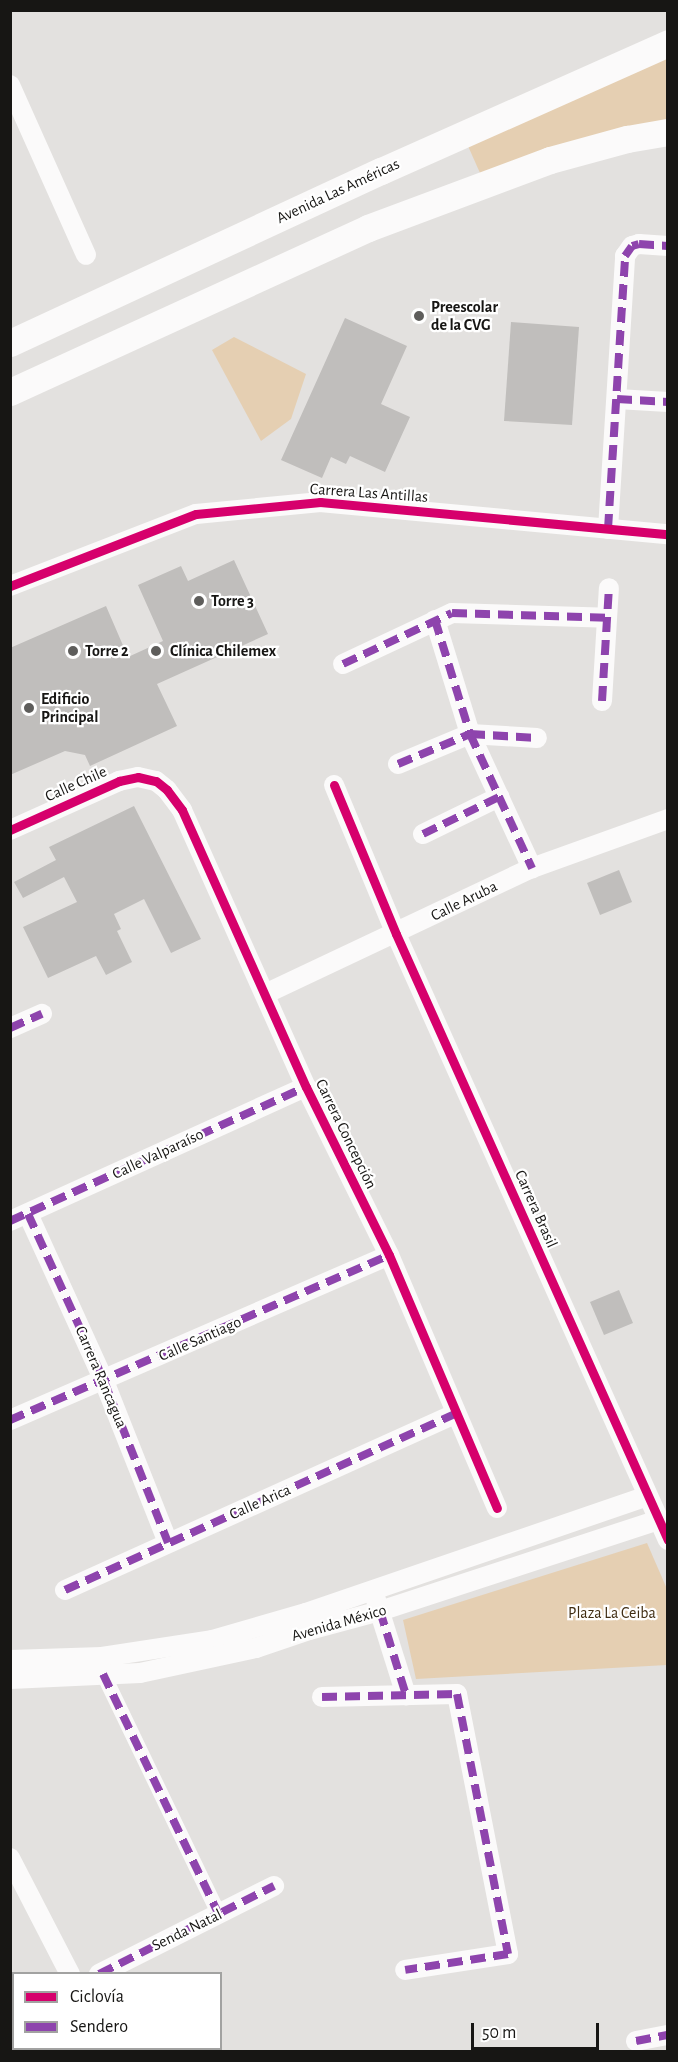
<!DOCTYPE html>
<meta charset="utf-8">
<style>
body{margin:0}
#map{position:relative;width:678px;height:2062px;overflow:hidden;background:#e3e1df;font-family:"Alegreya Sans",sans-serif}
div>[style]{position:absolute}
.green>*{inset:0;background:#e5cfb2}
.building>*{inset:0;background:#c0bebc}
.pedestrian>*{height:15px;margin:-7.5px;padding:0 7.5px;transform-origin:7.5px;border-radius:7.5px;background:#fbfafa}
.minor>*{height:20px;margin:-10px;padding:0 10px;transform-origin:10px;border-radius:10px;background:#fbfafa}
.secondary>*{height:27px;margin:-13.5px;padding:0 13.5px;transform-origin:13.5px;border-radius:13.5px;background:#fbfafa}
.quiet>*{height:8px;margin-top:-4px;transform-origin:0;background:repeating-linear-gradient(90deg,#8e44ad 0 15px,transparent 0 23px)}
.cycleway>*{height:9px;margin:-4.5px;padding:0 4.5px;transform-origin:4.5px;border-radius:4.5px;background:#d6006c}
.dots>*{width:16px;height:16px;translate:-50% -50%;box-sizing:border-box;border:3px solid #fff;border-radius:50%}
span{translate:-50% -50%;white-space:nowrap;text-align:center;line-height:1.15;-webkit-text-stroke:4.5px #fff;paint-order:stroke}
.street-label{font-size:16px;color:#171614}
.poi-label{font-size:16px;color:#171614;font-weight:700}
.left{translate:0 -50%;text-align:left}
.park-label{font-size:16px;color:#402d12}
.frame{position:absolute;inset:0;border:12px solid #171614;pointer-events:none}
.legend{position:absolute;left:12px;top:1972px;width:210px;height:78px;box-sizing:border-box;background:#fff;border:2px solid #a2a2a1;margin:0;padding:8px 10px;list-style:none;font-size:18px;color:#171614}
.legend li{display:flex;align-items:center;gap:12px;height:30px}
.legend b{width:30px;border:2px solid #a2a2a1}
.scale{position:absolute;left:471px;top:2023px;width:128px;height:27px;box-sizing:border-box;border:3px solid #171614;border-top:0;padding-left:8px;font-size:18px;line-height:21px;white-space:nowrap;color:#171614;-webkit-text-stroke:4px #fff;paint-order:stroke}
</style>
<div id="map">
<div class="green">
<div style="clip-path:polygon(667px 55px,667px 119px,480px 173px,468px 146px)"></div>
<div style="clip-path:polygon(234px 337px,306px 374px,291px 419px,261px 441px,212px 350px)"></div>
<div style="clip-path:polygon(647px 1543px,667px 1589px,667px 1665px,416px 1679px,403px 1620px)"></div>
</div>
<div class="building">
<div style="clip-path:polygon(345px 318px,407px 346px,381px 404px,410px 417px,385px 472px,350px 456px,346px 464px,331px 457px,322px 478px,281px 460px)"></div>
<div style="clip-path:polygon(511px 322px,579px 327px,572px 425px,504px 421px)"></div>
<div style="clip-path:polygon(234px 560px,268px 634px,157px 684px,177px 726px,90px 766px,85px 755px,65px 751px,10px 775px,10px 648px,106px 606px,128px 657px,163px 641px,138px 585px,181px 566px,188px 581px)"></div>
<div style="clip-path:polygon(134px 806px,201px 939px,171px 953px,144px 899px,114px 914px,121px 929px,117px 931px,132px 962px,106px 975px,96px 956px,48px 978px,23px 927px,77px 902px,64px 877px,23px 898px,14px 882px,56px 860px,49px 847px)"></div>
<div style="clip-path:polygon(619px 870px,632px 902px,600px 915px,587px 883px)"></div>
<div style="clip-path:polygon(619px 1290px,633px 1323px,604px 1335px,590px 1302px)"></div>
</div>
<div class="pedestrian">
<div style="left:103px;top:1674px;width:267px;rotate:64.3deg"></div>
</div>
<div class="minor">
<div style="left:10px;top:85px;width:186px;rotate:65.9deg"></div>
<div style="left:617px;top:399px;width:51px;rotate:3.4deg"></div>
<div style="left:608px;top:529px;width:274px;rotate:-86.4deg"></div>
<div style="left:625px;top:256px;width:12px;rotate:-55deg"></div>
<div style="left:632px;top:246px;width:7px;rotate:-16deg"></div>
<div style="left:639px;top:244px;width:29px;rotate:4deg"></div>
<div style="left:10px;top:586px;width:199px;rotate:-21.2deg"></div>
<div style="left:196px;top:514px;width:125px;rotate:-5.5deg"></div>
<div style="left:320px;top:502px;width:349px;rotate:5.3deg"></div>
<div style="left:435px;top:620px;width:119px;rotate:72.9deg"></div>
<div style="left:470px;top:734px;width:148px;rotate:65.2deg"></div>
<div style="left:343px;top:664px;width:120px;rotate:-25.1deg"></div>
<div style="left:452px;top:613px;width:155px;rotate:1.8deg"></div>
<div style="left:602px;top:701px;width:113px;rotate:-86.5deg"></div>
<div style="left:398px;top:764px;width:78px;rotate:-22.6deg"></div>
<div style="left:470px;top:734px;width:67px;rotate:3.4deg"></div>
<div style="left:334px;top:785px;width:161px;rotate:67.4deg"></div>
<div style="left:396px;top:934px;width:664px;rotate:65.83deg"></div>
<div style="left:10px;top:830px;width:120px;rotate:-24.2deg"></div>
<div style="left:119px;top:781px;width:19px;rotate:-12deg"></div>
<div style="left:138px;top:777px;width:18px;rotate:13deg"></div>
<div style="left:156px;top:781px;width:14px;rotate:39deg"></div>
<div style="left:167px;top:790px;width:25px;rotate:53deg"></div>
<div style="left:182px;top:810px;width:303px;rotate:65.9deg"></div>
<div style="left:306px;top:1087px;width:187px;rotate:63.7deg"></div>
<div style="left:389px;top:1255px;width:275px;rotate:66.9deg"></div>
<div style="left:423px;top:834px;width:85px;rotate:-26deg"></div>
<div style="left:265px;top:994px;width:295px;rotate:-25.3deg"></div>
<div style="left:532px;top:868px;width:145px;rotate:-19.8deg"></div>
<div style="left:10px;top:1028px;width:35px;rotate:-24deg"></div>
<div style="left:28px;top:1214px;width:183px;rotate:65.5deg"></div>
<div style="left:104px;top:1381px;width:174px;rotate:68.4deg"></div>
<div style="left:10px;top:1221px;width:325px;rotate:-24.4deg"></div>
<div style="left:10px;top:1420px;width:413px;rotate:-23.5deg"></div>
<div style="left:65px;top:1590px;width:428px;rotate:-24.3deg"></div>
<div style="left:376px;top:1600px;width:100px;rotate:72.5deg"></div>
<div style="left:10px;top:1660px;width:92px;rotate:-1.9deg"></div>
<div style="left:102px;top:1657px;width:111px;rotate:-8.8deg"></div>
<div style="left:212px;top:1640px;width:98px;rotate:-16deg"></div>
<div style="left:306px;top:1613px;width:361px;rotate:-18.9deg"></div>
<div style="left:10px;top:1679px;width:130px;rotate:-2.6deg"></div>
<div style="left:140px;top:1673px;width:119px;rotate:-12.2deg"></div>
<div style="left:256px;top:1648px;width:56px;rotate:-18.8deg"></div>
<div style="left:309px;top:1630px;width:73px;rotate:-15deg"></div>
<div style="left:380px;top:1611px;width:293px;rotate:-18.1deg"></div>
<div style="left:322px;top:1697px;width:135px;rotate:-1.3deg"></div>
<div style="left:457px;top:1694px;width:265px;rotate:78.9deg"></div>
<div style="left:508px;top:1954px;width:104px;rotate:171.2deg"></div>
<div style="left:10px;top:1858px;width:131px;rotate:62.7deg"></div>
<div style="left:99px;top:1974px;width:196px;rotate:-26.7deg"></div>
<div style="left:636px;top:2041px;width:33px;rotate:-11deg"></div>
<div style="left:111px;top:2048px;width:4px;rotate:76deg"></div>
</div>
<div class="secondary">
<div style="left:10px;top:343px;width:409px;rotate:-24.9deg"></div>
<div style="left:381px;top:171px;width:314px;rotate:-24deg"></div>
<div style="left:10px;top:392px;width:394px;rotate:-24.6deg"></div>
<div style="left:368px;top:228px;width:194px;rotate:-20.5deg"></div>
<div style="left:550px;top:160px;width:80px;rotate:-15.3deg"></div>
<div style="left:627px;top:139px;width:42px;rotate:-9.7deg"></div>
</div>
<div class="quiet">
<div style="left:617px;top:399px;width:51px;rotate:3.4deg"></div>
<div style="left:608px;top:529px;width:274px;rotate:-86.4deg"></div>
<div style="left:625px;top:256px;width:12px;rotate:-55deg"></div>
<div style="left:632px;top:246px;width:7px;rotate:-16deg"></div>
<div style="left:639px;top:244px;width:29px;rotate:4deg"></div>
<div style="left:435px;top:620px;width:119px;rotate:72.9deg"></div>
<div style="left:470px;top:734px;width:148px;rotate:65.2deg"></div>
<div style="left:343px;top:664px;width:120px;rotate:-25.1deg"></div>
<div style="left:452px;top:613px;width:155px;rotate:1.8deg"></div>
<div style="left:602px;top:701px;width:113px;rotate:-86.5deg"></div>
<div style="left:398px;top:764px;width:78px;rotate:-22.6deg"></div>
<div style="left:470px;top:734px;width:67px;rotate:3.4deg"></div>
<div style="left:423px;top:834px;width:85px;rotate:-26deg"></div>
<div style="left:10px;top:1028px;width:35px;rotate:-24deg"></div>
<div style="left:28px;top:1214px;width:183px;rotate:65.5deg"></div>
<div style="left:104px;top:1381px;width:174px;rotate:68.4deg"></div>
<div style="left:10px;top:1221px;width:325px;rotate:-24.4deg"></div>
<div style="left:10px;top:1420px;width:413px;rotate:-23.5deg"></div>
<div style="left:65px;top:1590px;width:428px;rotate:-24.3deg"></div>
<div style="left:380px;top:1611px;width:88px;rotate:72.8deg"></div>
<div style="left:103px;top:1674px;width:267px;rotate:64.3deg"></div>
<div style="left:322px;top:1697px;width:135px;rotate:-1.3deg"></div>
<div style="left:457px;top:1694px;width:265px;rotate:78.9deg"></div>
<div style="left:508px;top:1954px;width:104px;rotate:171.2deg"></div>
<div style="left:99px;top:1974px;width:196px;rotate:-26.7deg"></div>
<div style="left:636px;top:2041px;width:33px;rotate:-11deg"></div>
</div>
<div class="cycleway">
<div style="left:10px;top:586px;width:199px;rotate:-21.2deg"></div>
<div style="left:196px;top:514px;width:125px;rotate:-5.5deg"></div>
<div style="left:320px;top:502px;width:349px;rotate:5.3deg"></div>
<div style="left:334px;top:785px;width:161px;rotate:67.4deg"></div>
<div style="left:396px;top:934px;width:664px;rotate:65.83deg"></div>
<div style="left:10px;top:830px;width:120px;rotate:-24.2deg"></div>
<div style="left:119px;top:781px;width:19px;rotate:-12deg"></div>
<div style="left:138px;top:777px;width:18px;rotate:13deg"></div>
<div style="left:156px;top:781px;width:14px;rotate:39deg"></div>
<div style="left:167px;top:790px;width:25px;rotate:53deg"></div>
<div style="left:182px;top:810px;width:303px;rotate:65.9deg"></div>
<div style="left:306px;top:1087px;width:187px;rotate:63.7deg"></div>
<div style="left:389px;top:1255px;width:275px;rotate:66.9deg"></div>
</div>
<div class="dots">
<div style="left:419px;top:316px;background:#5e5d5b"></div>
<div style="left:199px;top:601px;background:#5e5d5b"></div>
<div style="left:73px;top:651px;background:#5e5d5b"></div>
<div style="left:156px;top:651px;background:#5e5d5b"></div>
<div style="left:29px;top:708px;background:#5e5d5b"></div>
</div>
<div class="street-label">
<span style="left:338px;top:191px;rotate:-25deg">Avenida Las Américas</span>
<span style="left:369px;top:493px;rotate:4deg">Carrera Las Antillas</span>
<span style="left:76px;top:784px;rotate:-24deg">Calle Chile</span>
<span style="left:464px;top:901px;rotate:-26deg">Calle Aruba</span>
<span style="left:346px;top:1134px;rotate:64deg">Carrera Concepción</span>
<span style="left:158px;top:1154px;rotate:-25deg">Calle Valparaíso</span>
<span style="left:536px;top:1209px;rotate:66deg">Carrera Brasil</span>
<span style="left:200px;top:1339px;rotate:-24deg">Calle Santiago</span>
<span style="left:101px;top:1377px;rotate:67deg">Carrera Rancagua</span>
<span style="left:260px;top:1502px;rotate:-24deg">Calle Arica</span>
<span style="left:339px;top:1623px;rotate:-16deg">Avenida México</span>
<span style="left:187px;top:1930px;rotate:-26deg">Senda Natal</span>
</div>
<div class="poi-label">
<span class="left" style="left:431px;top:316px">Preescolar<br>de la CVG</span>
<span class="left" style="left:211px;top:601px">Torre 3</span>
<span class="left" style="left:85px;top:651px">Torre 2</span>
<span class="left" style="left:170px;top:651px">Clínica Chilemex</span>
<span class="left" style="left:41px;top:708px">Edificio<br>Principal</span>
</div>
<div class="park-label">
<span style="left:612px;top:1613px">Plaza La Ceiba</span>
</div>
<div class="frame"></div>
<ul class="legend">
<li><b style="height:8px;background:#d6006c"></b>Ciclovía</li>
<li><b style="height:8px;background:#8e44ad"></b>Sendero</li>
</ul>
<div class="scale">50 m</div>
</div>
